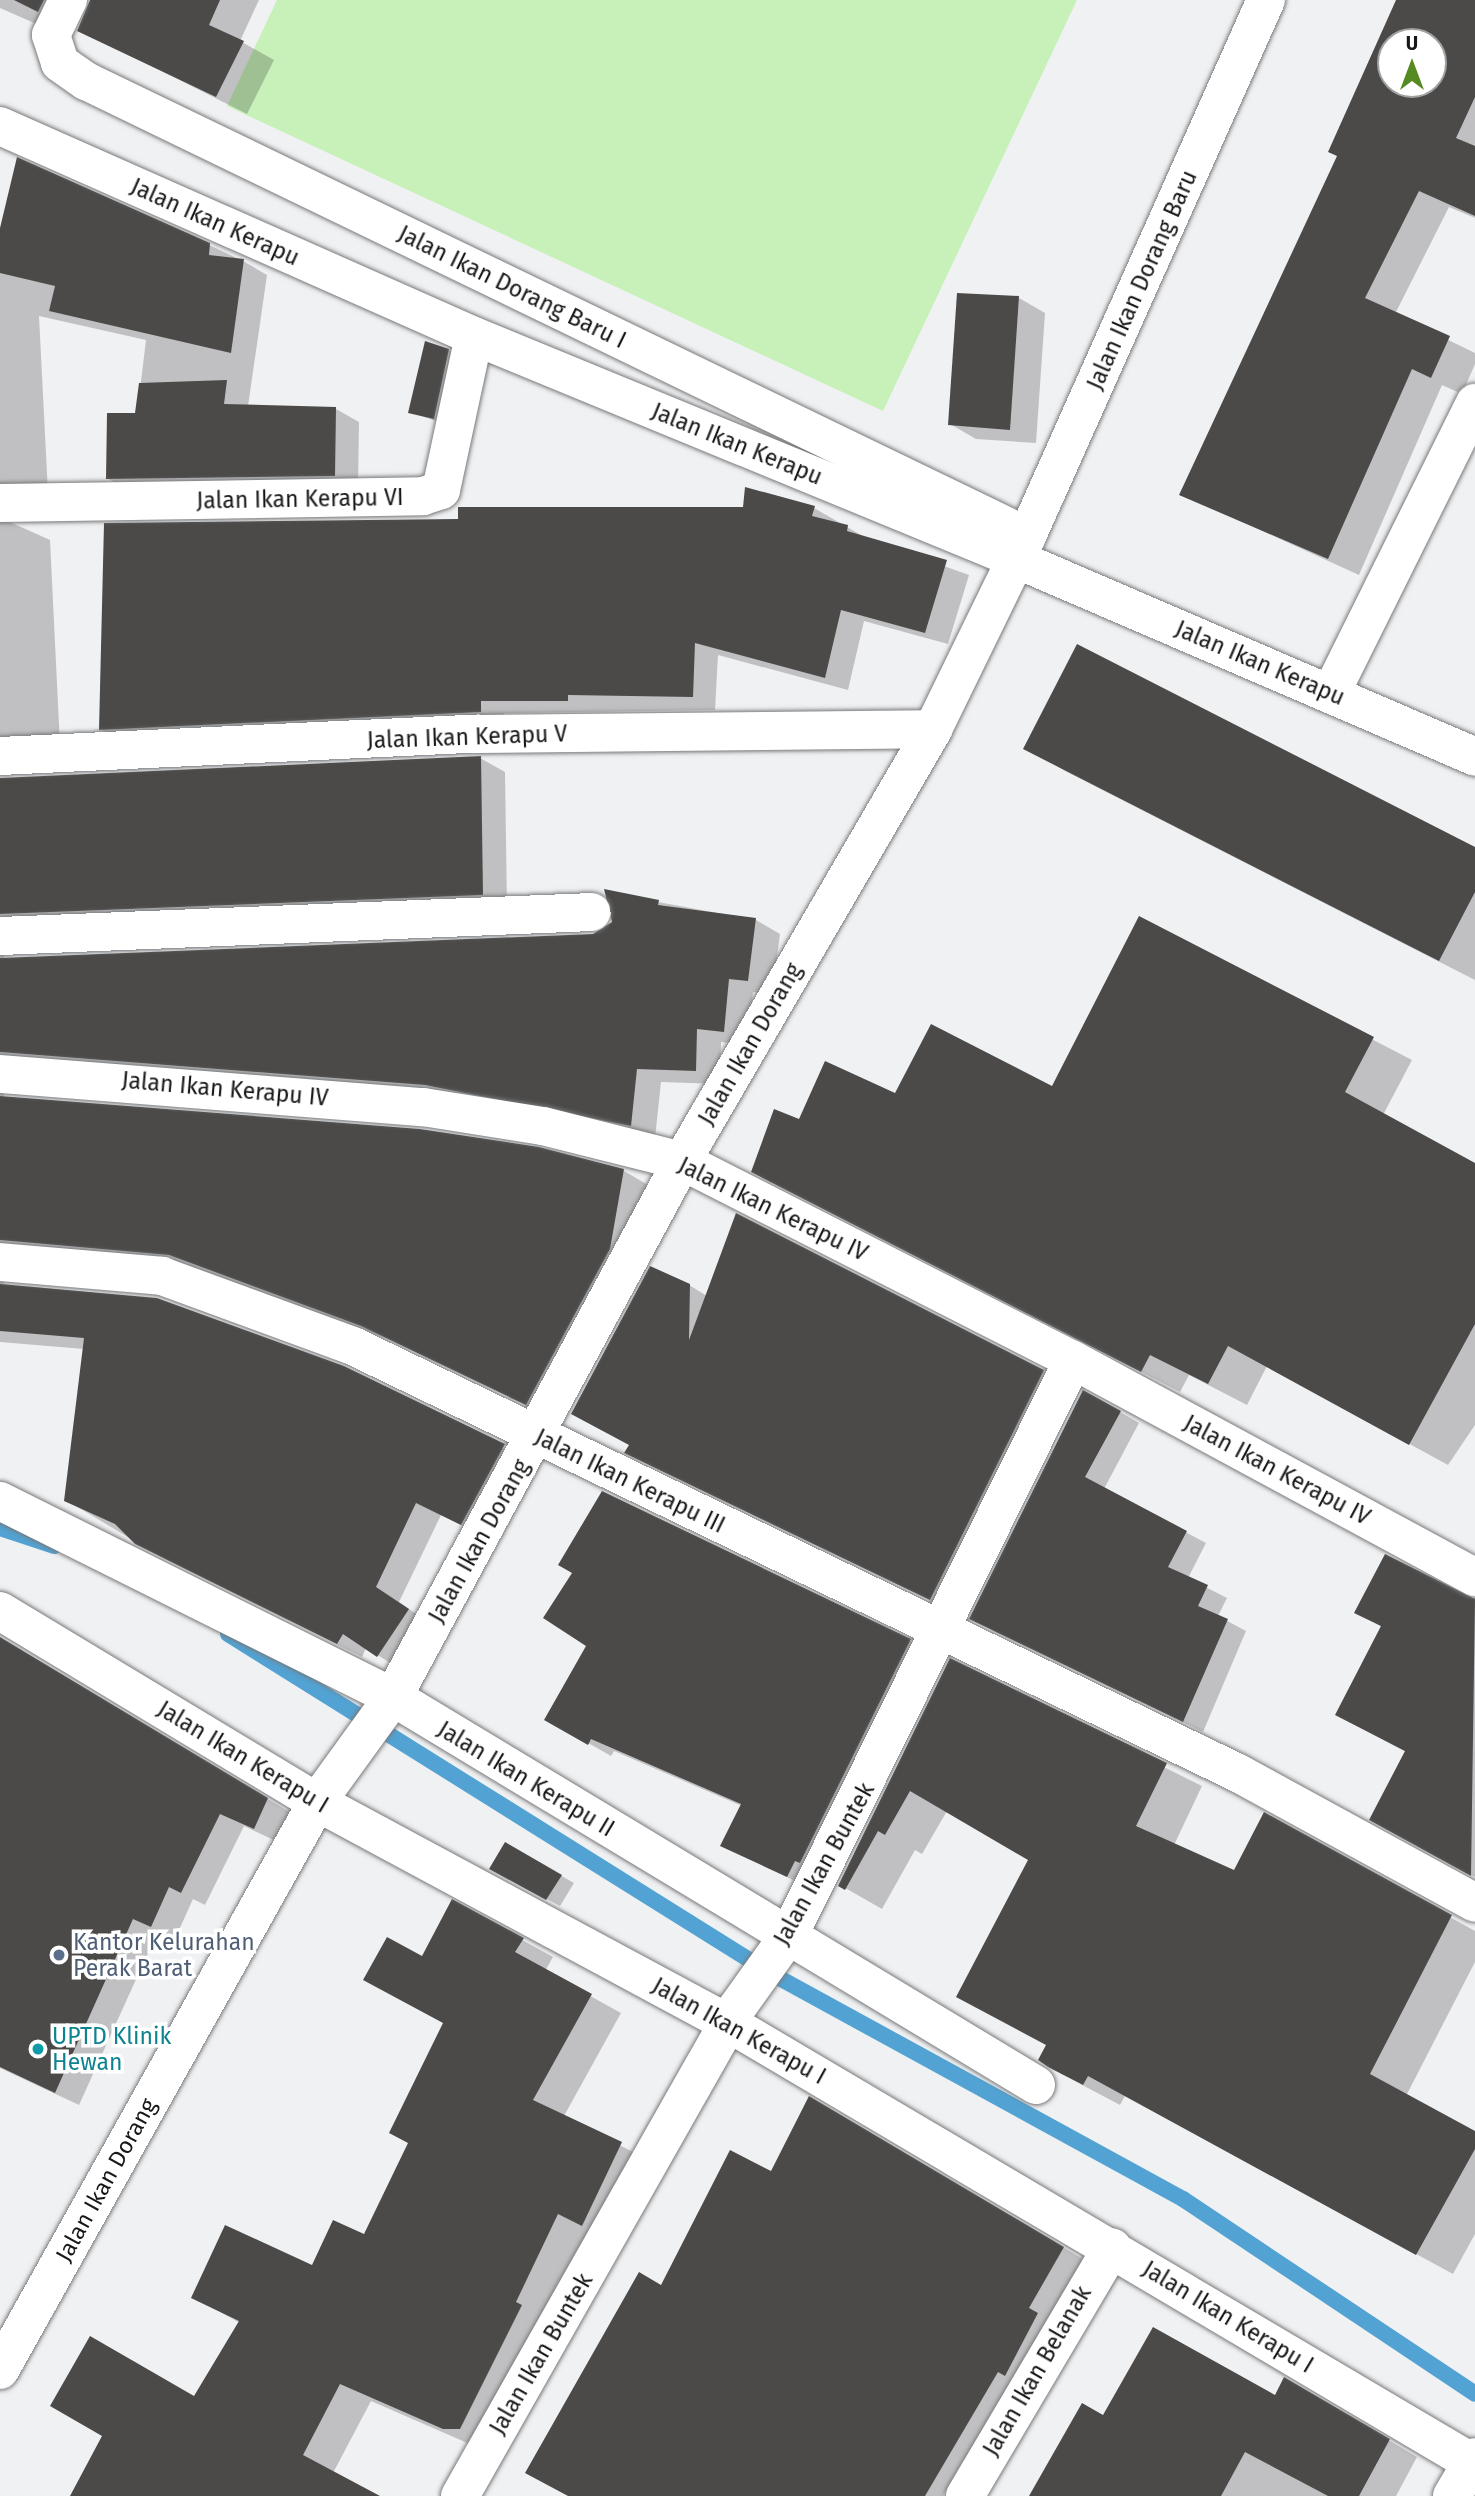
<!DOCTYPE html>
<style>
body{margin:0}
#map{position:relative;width:1475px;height:2496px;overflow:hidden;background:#f0f1f3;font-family:"Fira Sans",sans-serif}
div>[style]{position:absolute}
.green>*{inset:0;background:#c7f1b8}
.shadow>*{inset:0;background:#0003}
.stream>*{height:16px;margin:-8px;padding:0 8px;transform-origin:8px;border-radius:8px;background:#52a3d3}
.building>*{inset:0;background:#4b4a48}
.roads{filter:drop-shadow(0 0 2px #78797b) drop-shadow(0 0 2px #78797b)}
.minor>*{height:38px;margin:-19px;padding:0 19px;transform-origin:19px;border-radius:19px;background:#fff}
.dots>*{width:19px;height:19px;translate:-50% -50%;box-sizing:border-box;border:4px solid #fff;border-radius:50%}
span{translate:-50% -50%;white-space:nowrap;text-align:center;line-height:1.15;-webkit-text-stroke:7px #fff;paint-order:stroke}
.street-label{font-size:23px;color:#171718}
.service-label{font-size:23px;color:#4e5e75}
.left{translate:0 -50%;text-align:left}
.culture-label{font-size:23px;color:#0d838f}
.north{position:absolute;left:1377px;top:28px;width:70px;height:70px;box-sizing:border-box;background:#fff;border:2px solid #a2a2a3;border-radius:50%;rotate:0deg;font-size:19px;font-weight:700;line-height:28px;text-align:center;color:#171718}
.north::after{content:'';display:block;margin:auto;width:24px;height:32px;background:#568a22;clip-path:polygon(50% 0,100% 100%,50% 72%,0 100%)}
</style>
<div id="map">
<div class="green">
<div style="clip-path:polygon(277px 0,1077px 0,883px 411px,227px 106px)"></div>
</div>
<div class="shadow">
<div style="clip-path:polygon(0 0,86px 0,59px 34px,0 8px)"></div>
<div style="clip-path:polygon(91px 0,259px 0,240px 41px,274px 60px,247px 114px,80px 30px)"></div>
<div style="clip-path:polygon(evenodd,1398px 0,1475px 0,1475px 218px,1449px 207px,1395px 314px,1475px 353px,1475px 364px,1462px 394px,1442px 385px,1359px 575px,1181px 494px,1339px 156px,1398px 0,1391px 42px,1433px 42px,1433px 84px,1391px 84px,1391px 42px)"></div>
<div style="clip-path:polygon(0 235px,209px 245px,243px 261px,267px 275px,248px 406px,336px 409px,359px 422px,358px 488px,131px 492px,107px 478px,137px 415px,146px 340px,39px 316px,48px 493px,1px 518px,50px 540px,60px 745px,0 758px)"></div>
<div style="clip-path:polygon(1019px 298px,1045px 313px,1036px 443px,976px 439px,950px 424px)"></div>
<div style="clip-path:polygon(448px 350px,461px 358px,447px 425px,410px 412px)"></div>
<div style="clip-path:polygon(814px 508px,868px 539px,969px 575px,948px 644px,864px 621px,848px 690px,718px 655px,715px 710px,504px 713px,504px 724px,123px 742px,100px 729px,460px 521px)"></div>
<div style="clip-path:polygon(1025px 748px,1475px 852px,1475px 980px,1069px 773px)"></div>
<div style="clip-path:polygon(480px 758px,505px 772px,507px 908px,2px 951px,5px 959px,593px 936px,658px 902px,756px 920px,780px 934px,772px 994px,753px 992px,748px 1045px,721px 1042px,720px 1084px,661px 1082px,655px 1138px,6px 1076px,4px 1098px,420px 1130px,624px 1171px,648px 1185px,550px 1417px,387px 1339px,195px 1268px,6px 1264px,4px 1284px,157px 1299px,528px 1459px,486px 1537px,441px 1515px,399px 1602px,432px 1625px,402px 1670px,366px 1648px,362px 1657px,161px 1557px,66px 1500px,84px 1349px,0 1342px,0 779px)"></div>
<div style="clip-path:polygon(1140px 919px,1412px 1060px,1383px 1115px,1475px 1165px,1475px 1425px,1448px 1465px,1267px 1366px,1247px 1405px,1189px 1375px,1180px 1392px,753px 1171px,800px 1121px,896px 1096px,1052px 1088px)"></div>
<div style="clip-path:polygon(689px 1285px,707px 1296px,1043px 1371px,1065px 1384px,952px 1611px,649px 1465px)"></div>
<div style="clip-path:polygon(1120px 1412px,1139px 1423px,1104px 1489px,1206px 1543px,1188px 1578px,1227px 1598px,1218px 1616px,1246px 1631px,1203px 1732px,991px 1630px)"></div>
<div style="clip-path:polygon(1464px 1598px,1475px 1598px,1475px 1877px,1409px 1841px,1406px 1752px,1337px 1715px,1382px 1627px,1357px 1612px)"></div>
<div style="clip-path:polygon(0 1638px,291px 1813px,278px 1842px,244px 1826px,205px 1905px,193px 1899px,175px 1939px,158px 1931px,79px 2105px,0 2068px)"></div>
<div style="clip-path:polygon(910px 1641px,931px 1653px,809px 1888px,722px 1845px,742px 1806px,614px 1751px,611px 1756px,546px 1719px)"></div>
<div style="clip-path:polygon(951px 1661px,1202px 1786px,1174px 1845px,1234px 1872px,1265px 1815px,1475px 1931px,1475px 1962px,1406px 2096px,1475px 2133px,1475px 2234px,1453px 2274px,1125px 2096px,1120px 2105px,1086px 2087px,1040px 2060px,1048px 2045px,958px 1997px,1030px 1859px,947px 1811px,922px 1854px,915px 1850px,882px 1909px,840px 1885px)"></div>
<div style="clip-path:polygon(506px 1844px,574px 1883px,560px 1906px,504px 1876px)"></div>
<div style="clip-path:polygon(453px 1902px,553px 1957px,545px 1971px,621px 2013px,564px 2116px,652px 2162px,488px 2452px,371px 2401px,333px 2473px,377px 2496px,71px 2496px,195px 2398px,240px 2323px,193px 2297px,312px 2267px,365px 2237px,410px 2143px,445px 2023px,423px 1959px)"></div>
<div style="clip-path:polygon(809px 2098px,1093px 2265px,981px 2468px,964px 2459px,943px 2496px,569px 2496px,662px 2287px,772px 2173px)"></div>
<div style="clip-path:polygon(1285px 2379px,1417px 2457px,1396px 2496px,1033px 2496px,1103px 2417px,1275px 2398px)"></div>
</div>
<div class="stream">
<div style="left:0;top:1528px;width:57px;rotate:18.4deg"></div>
<div style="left:228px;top:1634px;width:642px;rotate:32.01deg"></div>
<div style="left:772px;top:1974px;width:469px;rotate:28.7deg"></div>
<div style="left:1183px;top:2199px;width:351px;rotate:33.7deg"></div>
</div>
<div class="building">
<div style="clip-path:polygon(14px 0,44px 0,38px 12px)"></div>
<div style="clip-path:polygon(90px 0,220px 0,209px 25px,244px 41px,216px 97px,77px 31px)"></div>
<div style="clip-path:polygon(evenodd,1396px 0,1475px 0,1475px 97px,1456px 138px,1475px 146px,1475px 216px,1419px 191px,1365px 298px,1450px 336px,1431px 378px,1412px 369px,1328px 559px,1179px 495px,1337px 156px,1328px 152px,1396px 0,1391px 42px,1433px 42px,1433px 84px,1391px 84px,1391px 42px)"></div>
<div style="clip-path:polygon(17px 157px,210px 243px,209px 255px,244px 259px,231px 353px,49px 311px,55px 286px,0 273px,0 228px)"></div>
<div style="clip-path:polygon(957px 293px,1019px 296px,1010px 430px,948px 425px)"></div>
<div style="clip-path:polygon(425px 341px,449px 349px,434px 419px,408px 413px)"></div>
<div style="clip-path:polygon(227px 380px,224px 404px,336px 407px,335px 476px,106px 479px,107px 413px,135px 413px,139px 383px)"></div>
<div style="clip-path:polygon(745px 487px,815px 506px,812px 516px,848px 525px,847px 531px,947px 560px,925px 633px,841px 610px,825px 678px,695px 643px,693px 697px,568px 695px,568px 701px,481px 701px,481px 712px,99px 730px,104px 523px,458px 519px,458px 507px,743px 507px)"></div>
<div style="clip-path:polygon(1077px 644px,1475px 847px,1475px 892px,1439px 961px,1023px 749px)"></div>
<div style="clip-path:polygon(481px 756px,483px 895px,0 914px,0 778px)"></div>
<div style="clip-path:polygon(604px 889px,659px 900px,658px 905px,756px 918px,748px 981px,729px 979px,724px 1032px,697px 1029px,696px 1071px,637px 1069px,631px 1126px,425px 1085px,0 1052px,0 958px,593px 934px,612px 922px)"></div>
<div style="clip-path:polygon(1139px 916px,1374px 1037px,1345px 1092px,1475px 1163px,1475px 1324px,1409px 1445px,1228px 1346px,1208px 1384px,1150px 1355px,1141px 1372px,751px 1172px,774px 1109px,799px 1119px,825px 1061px,895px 1093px,931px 1024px,1052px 1086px)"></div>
<div style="clip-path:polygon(0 1096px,420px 1129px,539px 1147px,624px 1169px,610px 1249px,526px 1405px,361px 1326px,169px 1255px,0 1240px)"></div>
<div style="clip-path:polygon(736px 1213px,1044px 1370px,930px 1600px,624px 1453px,629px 1445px,571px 1414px,650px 1266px,690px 1284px,689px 1340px)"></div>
<div style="clip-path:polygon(0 1284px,157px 1298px,344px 1366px,505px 1444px,461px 1525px,416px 1503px,376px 1587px,409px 1609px,377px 1657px,343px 1634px,337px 1644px,135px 1544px,115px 1524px,64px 1501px,84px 1338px,0 1331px)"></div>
<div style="clip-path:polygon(1083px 1390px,1121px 1411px,1085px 1477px,1187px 1531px,1168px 1567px,1208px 1585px,1198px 1606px,1228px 1619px,1183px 1722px,969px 1619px)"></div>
<div style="clip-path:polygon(602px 1491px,911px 1639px,800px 1863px,795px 1861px,787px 1877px,720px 1846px,741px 1804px,591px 1739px,588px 1745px,544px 1720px,586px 1646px,543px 1618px,572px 1573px,558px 1565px)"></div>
<div style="clip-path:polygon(1385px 1554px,1475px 1599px,1471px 1876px,1369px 1820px,1405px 1751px,1335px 1715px,1381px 1626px,1354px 1613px)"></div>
<div style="clip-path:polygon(0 1637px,268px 1798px,254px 1829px,220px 1814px,181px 1893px,169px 1887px,151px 1927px,133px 1919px,55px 2093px,0 2067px)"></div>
<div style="clip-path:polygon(950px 1658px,1167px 1763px,1136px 1826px,1234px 1870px,1264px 1812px,1452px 1915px,1370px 2074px,1475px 2131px,1475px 2149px,1416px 2255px,1088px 2076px,1083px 2085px,1048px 2067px,1038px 2060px,1046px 2045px,956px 1997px,1028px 1860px,910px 1791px,885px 1835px,878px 1831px,845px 1890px,838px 1886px)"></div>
<div style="clip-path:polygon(505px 1842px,562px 1875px,546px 1900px,489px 1869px)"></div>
<div style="clip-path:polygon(452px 1899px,524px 1938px,515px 1952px,592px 1994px,533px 2100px,622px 2142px,582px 2226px,558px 2214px,516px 2302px,522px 2305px,460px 2429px,443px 2429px,340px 2384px,303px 2455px,380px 2496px,70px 2496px,102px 2436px,50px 2406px,90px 2336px,194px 2396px,239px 2321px,191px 2298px,225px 2225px,312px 2265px,333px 2220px,364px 2234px,408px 2143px,389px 2133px,443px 2023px,363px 1980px,387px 1937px,422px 1956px)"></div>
<div style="clip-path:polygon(809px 2096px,1064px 2247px,1029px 2308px,1038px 2313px,1005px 2376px,998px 2372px,925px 2496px,568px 2496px,525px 2473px,639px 2272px,661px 2285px,730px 2150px,771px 2171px)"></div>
<div style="clip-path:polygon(1153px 2327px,1275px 2395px,1284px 2377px,1390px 2439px,1359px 2496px,1328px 2496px,1245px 2452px,1221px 2496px,1029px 2496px,1082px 2403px,1103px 2415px)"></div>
</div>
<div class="roads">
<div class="minor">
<div style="left:68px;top:0;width:39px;rotate:116deg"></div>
<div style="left:51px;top:35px;width:29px;rotate:72deg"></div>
<div style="left:60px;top:63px;width:32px;rotate:35deg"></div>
<div style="left:86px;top:81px;width:1045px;rotate:25.81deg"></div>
<div style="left:0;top:126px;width:518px;rotate:23.9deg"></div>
<div style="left:474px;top:336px;width:586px;rotate:22.36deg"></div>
<div style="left:1016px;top:559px;width:500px;rotate:23.3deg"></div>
<div style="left:0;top:503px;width:423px;rotate:-0.9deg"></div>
<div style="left:423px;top:496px;width:19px;rotate:-18deg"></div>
<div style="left:441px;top:490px;width:157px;rotate:-77.9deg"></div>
<div style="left:1331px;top:693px;width:324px;rotate:-63.6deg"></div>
<div style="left:0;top:756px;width:476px;rotate:-2.7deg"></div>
<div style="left:475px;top:734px;width:458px;rotate:-0.6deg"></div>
<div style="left:0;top:936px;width:592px;rotate:-2.32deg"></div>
<div style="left:0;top:1074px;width:424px;rotate:4.5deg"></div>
<div style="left:423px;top:1107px;width:121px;rotate:9deg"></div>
<div style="left:543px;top:1126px;width:143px;rotate:14.1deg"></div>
<div style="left:682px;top:1161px;width:439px;rotate:27deg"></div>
<div style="left:1073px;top:1360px;width:457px;rotate:28.4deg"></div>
<div style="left:0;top:1262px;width:163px;rotate:4.9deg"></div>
<div style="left:162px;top:1276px;width:203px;rotate:20.1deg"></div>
<div style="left:353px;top:1346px;width:983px;rotate:25.76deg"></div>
<div style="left:1238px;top:1773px;width:270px;rotate:28.7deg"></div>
<div style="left:0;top:1501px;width:439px;rotate:26.5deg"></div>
<div style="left:393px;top:1697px;width:751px;rotate:31.11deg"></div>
<div style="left:0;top:1611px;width:370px;rotate:31.1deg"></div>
<div style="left:317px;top:1802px;width:469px;rotate:28.3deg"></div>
<div style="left:730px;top:2024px;width:861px;rotate:30.59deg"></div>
<div style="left:0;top:2370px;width:650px;rotate:-60.83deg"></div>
<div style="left:317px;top:1802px;width:130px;rotate:-54.1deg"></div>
<div style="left:393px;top:1697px;width:609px;rotate:-61.67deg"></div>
<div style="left:682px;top:1161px;width:500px;rotate:-59.8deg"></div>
<div style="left:933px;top:729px;width:215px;rotate:-64deg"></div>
<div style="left:1027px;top:536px;width:587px;rotate:-65.97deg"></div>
<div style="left:460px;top:2496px;width:560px;rotate:-60.46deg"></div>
<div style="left:736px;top:2009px;width:91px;rotate:-54.4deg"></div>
<div style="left:789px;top:1935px;width:641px;rotate:-63.71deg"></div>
<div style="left:965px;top:2496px;width:289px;rotate:-59.4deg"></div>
<div style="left:1452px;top:2496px;width:45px;rotate:-59.5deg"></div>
</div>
</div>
<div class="dots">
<div style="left:59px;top:1955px;background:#5c6f8a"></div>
<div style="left:38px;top:2049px;background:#0f9aa8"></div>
</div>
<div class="street-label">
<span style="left:215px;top:222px;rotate:24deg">Jalan Ikan Kerapu</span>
<span style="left:1142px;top:280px;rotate:-66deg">Jalan Ikan Dorang Baru</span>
<span style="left:512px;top:287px;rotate:26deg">Jalan Ikan Dorang Baru I</span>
<span style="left:737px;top:444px;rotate:22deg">Jalan Ikan Kerapu</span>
<span style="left:300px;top:499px;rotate:-1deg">Jalan Ikan Kerapu VI</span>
<span style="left:1260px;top:663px;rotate:23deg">Jalan Ikan Kerapu</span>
<span style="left:467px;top:737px;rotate:-2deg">Jalan Ikan Kerapu V</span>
<span style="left:750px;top:1044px;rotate:-60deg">Jalan Ikan Dorang</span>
<span style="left:225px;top:1089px;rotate:5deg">Jalan Ikan Kerapu IV</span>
<span style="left:773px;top:1209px;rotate:26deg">Jalan Ikan Kerapu IV</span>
<span style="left:1277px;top:1470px;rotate:28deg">Jalan Ikan Kerapu IV</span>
<span style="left:630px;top:1481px;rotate:26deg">Jalan Ikan Kerapu III</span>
<span style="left:479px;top:1541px;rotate:-61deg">Jalan Ikan Dorang</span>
<span style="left:243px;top:1757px;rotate:31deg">Jalan Ikan Kerapu I</span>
<span style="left:526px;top:1779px;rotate:31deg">Jalan Ikan Kerapu II</span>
<span style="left:824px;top:1864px;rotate:-61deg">Jalan Ikan Buntek</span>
<span style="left:739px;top:2031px;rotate:29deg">Jalan Ikan Kerapu I</span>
<span style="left:106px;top:2180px;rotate:-61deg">Jalan Ikan Dorang</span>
<span style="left:1228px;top:2317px;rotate:31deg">Jalan Ikan Kerapu I</span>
<span style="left:541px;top:2354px;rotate:-60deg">Jalan Ikan Buntek</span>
<span style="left:1037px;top:2371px;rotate:-60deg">Jalan Ikan Belanak</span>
</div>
<div class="service-label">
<span class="left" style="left:73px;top:1955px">Kantor Kelurahan<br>Perak Barat</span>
</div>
<div class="culture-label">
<span class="left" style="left:52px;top:2049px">UPTD Klinik<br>Hewan</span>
</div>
<div class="north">U</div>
</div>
